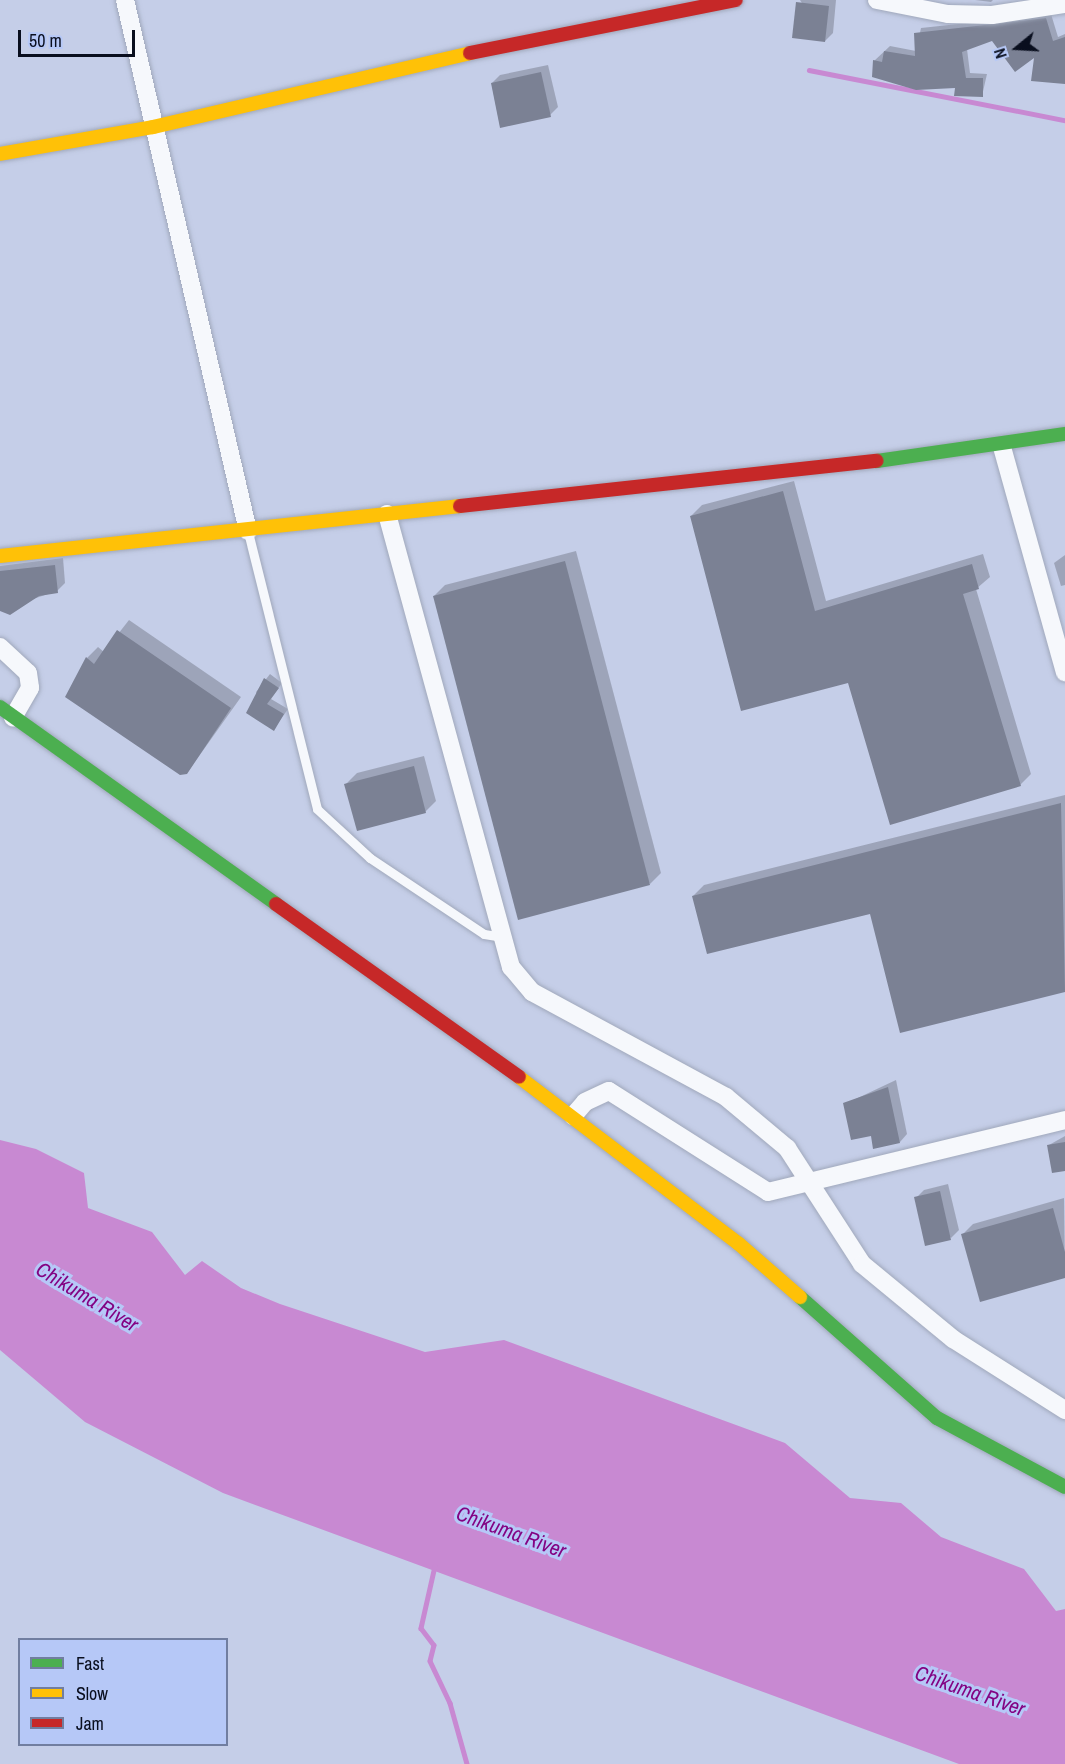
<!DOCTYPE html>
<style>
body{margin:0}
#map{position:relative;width:1065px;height:1764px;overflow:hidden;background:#c5cee8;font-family:"Archivo Narrow",sans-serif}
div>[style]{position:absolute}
.water>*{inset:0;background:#c889d2}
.shadow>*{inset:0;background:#0003}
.stream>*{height:4.5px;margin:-2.25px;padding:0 2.25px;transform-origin:2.25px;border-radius:2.25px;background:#c889d2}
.building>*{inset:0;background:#7b8194}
.roads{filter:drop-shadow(0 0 2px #a0a8bb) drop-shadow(0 0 2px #a0a8bb)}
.lane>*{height:9px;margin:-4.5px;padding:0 4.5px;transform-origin:4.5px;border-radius:4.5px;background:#f6f8fc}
.street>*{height:18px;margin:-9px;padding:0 9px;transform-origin:9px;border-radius:9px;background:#f6f8fc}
.fast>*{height:14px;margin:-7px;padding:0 7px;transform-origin:7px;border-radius:7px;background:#4caf50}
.slow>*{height:14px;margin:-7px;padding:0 7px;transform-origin:7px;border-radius:7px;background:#ffc107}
.jam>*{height:14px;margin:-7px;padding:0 7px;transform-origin:7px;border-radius:7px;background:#c62828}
span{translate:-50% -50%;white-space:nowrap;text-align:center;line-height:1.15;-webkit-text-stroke:6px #b6c8f7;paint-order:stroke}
.water-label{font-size:21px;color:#830383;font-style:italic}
.legend{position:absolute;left:18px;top:1638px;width:210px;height:108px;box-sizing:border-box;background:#b6c8f7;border:2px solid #717ea0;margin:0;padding:8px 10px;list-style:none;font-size:18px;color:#090e1e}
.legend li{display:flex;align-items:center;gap:12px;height:30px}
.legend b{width:30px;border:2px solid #717ea0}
.north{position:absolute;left:987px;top:18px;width:60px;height:60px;-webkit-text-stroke:4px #b6c8f7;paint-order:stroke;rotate:252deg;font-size:16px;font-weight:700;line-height:24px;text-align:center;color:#090e1e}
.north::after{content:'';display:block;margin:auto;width:21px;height:27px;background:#090e1e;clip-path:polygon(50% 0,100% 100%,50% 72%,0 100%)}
.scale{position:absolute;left:18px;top:30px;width:117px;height:27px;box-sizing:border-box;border:3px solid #090e1e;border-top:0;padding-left:8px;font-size:18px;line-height:21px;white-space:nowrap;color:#090e1e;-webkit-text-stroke:4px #b6c8f7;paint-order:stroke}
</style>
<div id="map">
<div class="water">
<div style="clip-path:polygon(0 1140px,36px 1149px,84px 1173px,88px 1208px,152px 1232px,185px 1275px,202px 1261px,241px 1288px,280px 1304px,425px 1352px,504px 1340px,785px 1443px,850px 1498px,901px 1503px,941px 1537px,1024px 1569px,1056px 1611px,1065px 1609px,1065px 1764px,959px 1764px,223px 1493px,85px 1422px,0 1350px)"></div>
</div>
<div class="shadow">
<div style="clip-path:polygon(800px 0,836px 0,833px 33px,825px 41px)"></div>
<div style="clip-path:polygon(975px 0,993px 0,991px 2px)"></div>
<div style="clip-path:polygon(1051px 14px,1058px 37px,1065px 34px,1065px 83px,1036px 55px,992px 39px,967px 49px,970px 73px,987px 74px,982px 96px,874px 61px,890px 46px,916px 51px,921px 28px)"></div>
<div style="clip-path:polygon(548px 65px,558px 107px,550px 115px,492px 83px,500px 75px)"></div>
<div style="clip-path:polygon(794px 481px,826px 601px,983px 554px,990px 577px,976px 589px,1031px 774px,1020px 785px,849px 681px,691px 516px,702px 505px)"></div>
<div style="clip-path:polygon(576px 551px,661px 873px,650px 884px,434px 596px,445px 585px)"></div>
<div style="clip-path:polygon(1065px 555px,1065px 585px,1061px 586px,1054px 563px)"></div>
<div style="clip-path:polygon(63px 558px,65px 583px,57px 591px,0 610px,0 566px)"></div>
<div style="clip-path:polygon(129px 620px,241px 697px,187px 773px,87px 658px,98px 647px,104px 652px)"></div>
<div style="clip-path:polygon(270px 674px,282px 683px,271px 699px,288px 709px,274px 729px,256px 692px)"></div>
<div style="clip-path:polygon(424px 756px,436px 801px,425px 812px,346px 784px,357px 773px)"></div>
<div style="clip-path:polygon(1065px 795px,1065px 990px,901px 1031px,871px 912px,693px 896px,704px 885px)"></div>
<div style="clip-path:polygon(896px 1080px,907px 1134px,900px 1142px,872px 1134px,845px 1104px)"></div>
<div style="clip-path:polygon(1065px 1136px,1065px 1169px,1049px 1145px)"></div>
<div style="clip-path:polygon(948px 1184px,959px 1230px,951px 1238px,916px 1198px,924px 1190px)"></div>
<div style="clip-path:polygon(1064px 1198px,1065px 1276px,962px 1235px,973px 1224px)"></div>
</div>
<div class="stream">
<div style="left:809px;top:70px;width:261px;rotate:11.1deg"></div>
<div style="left:435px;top:1566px;width:64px;rotate:102.7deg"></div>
<div style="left:421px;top:1628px;width:21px;rotate:53deg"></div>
<div style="left:434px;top:1645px;width:16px;rotate:104deg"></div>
<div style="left:430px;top:1661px;width:47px;rotate:64.5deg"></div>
<div style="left:450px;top:1703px;width:63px;rotate:74.4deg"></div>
</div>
<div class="building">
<div style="clip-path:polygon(796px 2px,829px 6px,825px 42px,792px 38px)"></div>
<div style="clip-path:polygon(1046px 18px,1053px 41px,1065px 37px,1065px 84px,1031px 81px,1034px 58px,1015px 72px,992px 41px,962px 52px,966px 78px,983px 78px,983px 97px,954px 96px,955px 88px,916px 90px,872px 77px,873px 60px,882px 62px,884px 51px,915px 56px,914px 33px)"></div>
<div style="clip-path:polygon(541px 72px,551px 117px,500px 128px,491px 83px)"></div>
<div style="clip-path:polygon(783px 491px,815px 611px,972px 564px,979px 589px,963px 594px,1021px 786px,890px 825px,848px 683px,741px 711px,690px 516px)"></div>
<div style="clip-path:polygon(565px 561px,650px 885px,518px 920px,433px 596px)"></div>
<div style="clip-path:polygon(55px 565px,58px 593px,39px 596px,10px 615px,0 611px,0 571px)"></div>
<div style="clip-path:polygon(117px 630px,231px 708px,187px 774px,180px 775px,65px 697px,86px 657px,94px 664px)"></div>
<div style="clip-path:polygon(264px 678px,279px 688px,267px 704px,284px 714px,274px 731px,246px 713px)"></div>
<div style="clip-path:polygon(414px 766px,426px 813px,357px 831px,344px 784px)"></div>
<div style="clip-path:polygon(1061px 803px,1065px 992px,900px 1033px,870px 914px,707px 954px,692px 896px)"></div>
<div style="clip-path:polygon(888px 1087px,900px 1143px,873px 1149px,871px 1136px,851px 1140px,843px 1103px)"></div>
<div style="clip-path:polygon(1065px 1142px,1065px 1171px,1052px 1173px,1047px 1145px)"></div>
<div style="clip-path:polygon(940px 1191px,951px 1240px,925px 1246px,914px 1197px)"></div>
<div style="clip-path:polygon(1053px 1208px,1065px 1252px,1065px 1278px,980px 1302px,961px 1234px)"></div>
</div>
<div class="roads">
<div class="lane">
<div style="left:248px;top:532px;width:285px;rotate:76deg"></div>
<div style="left:317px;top:809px;width:72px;rotate:42.8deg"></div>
<div style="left:370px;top:858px;width:137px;rotate:33.7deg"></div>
<div style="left:484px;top:934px;width:19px;rotate:9deg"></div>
</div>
<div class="street">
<div style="left:125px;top:0;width:545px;rotate:76.96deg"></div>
<div style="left:877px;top:0;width:72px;rotate:11.2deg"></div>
<div style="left:948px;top:14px;width:44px;rotate:1.3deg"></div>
<div style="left:992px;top:15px;width:74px;rotate:-8.6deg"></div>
<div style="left:1002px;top:447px;width:234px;rotate:74.4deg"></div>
<div style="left:387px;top:514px;width:470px;rotate:74.7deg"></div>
<div style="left:511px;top:967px;width:33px;rotate:50deg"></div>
<div style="left:532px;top:992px;width:221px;rotate:28.4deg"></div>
<div style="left:726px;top:1097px;width:80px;rotate:39.9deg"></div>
<div style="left:787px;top:1148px;width:138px;rotate:57.1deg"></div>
<div style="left:862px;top:1264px;width:118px;rotate:39.5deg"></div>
<div style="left:953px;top:1339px;width:133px;rotate:32.4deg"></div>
<div style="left:0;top:647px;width:38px;rotate:43deg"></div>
<div style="left:28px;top:673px;width:15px;rotate:82deg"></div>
<div style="left:30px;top:688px;width:34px;rotate:120deg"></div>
<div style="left:573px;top:1116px;width:18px;rotate:-49deg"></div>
<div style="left:585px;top:1102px;width:26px;rotate:-25deg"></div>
<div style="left:609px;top:1091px;width:188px;rotate:32.4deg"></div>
<div style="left:768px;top:1192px;width:306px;rotate:-13.6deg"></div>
</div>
<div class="fast">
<div style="left:877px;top:461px;width:190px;rotate:-8.2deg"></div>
<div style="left:0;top:707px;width:339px;rotate:35.5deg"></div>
<div style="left:800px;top:1297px;width:183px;rotate:41.5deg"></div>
<div style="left:937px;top:1418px;width:145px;rotate:28.3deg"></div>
</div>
<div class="slow">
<div style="left:0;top:154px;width:155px;rotate:-10deg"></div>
<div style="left:153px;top:127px;width:326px;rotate:-13.1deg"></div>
<div style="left:0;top:556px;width:463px;rotate:-6.2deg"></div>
<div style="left:519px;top:1077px;width:276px;rotate:37.2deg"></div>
<div style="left:739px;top:1244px;width:81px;rotate:41deg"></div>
</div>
<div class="jam">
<div style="left:470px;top:53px;width:271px;rotate:-11.3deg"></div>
<div style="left:460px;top:506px;width:419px;rotate:-6.2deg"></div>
<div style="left:276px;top:904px;width:298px;rotate:35.4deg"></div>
</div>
</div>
<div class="water-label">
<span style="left:87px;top:1297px;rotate:31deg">Chikuma River</span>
<span style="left:511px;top:1532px;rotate:20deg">Chikuma River</span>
<span style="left:970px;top:1691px;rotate:19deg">Chikuma River</span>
</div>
<ul class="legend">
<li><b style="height:8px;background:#4caf50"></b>Fast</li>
<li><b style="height:8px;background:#ffc107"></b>Slow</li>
<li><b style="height:8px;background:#c62828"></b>Jam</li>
</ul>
<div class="north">N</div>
<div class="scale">50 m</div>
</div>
